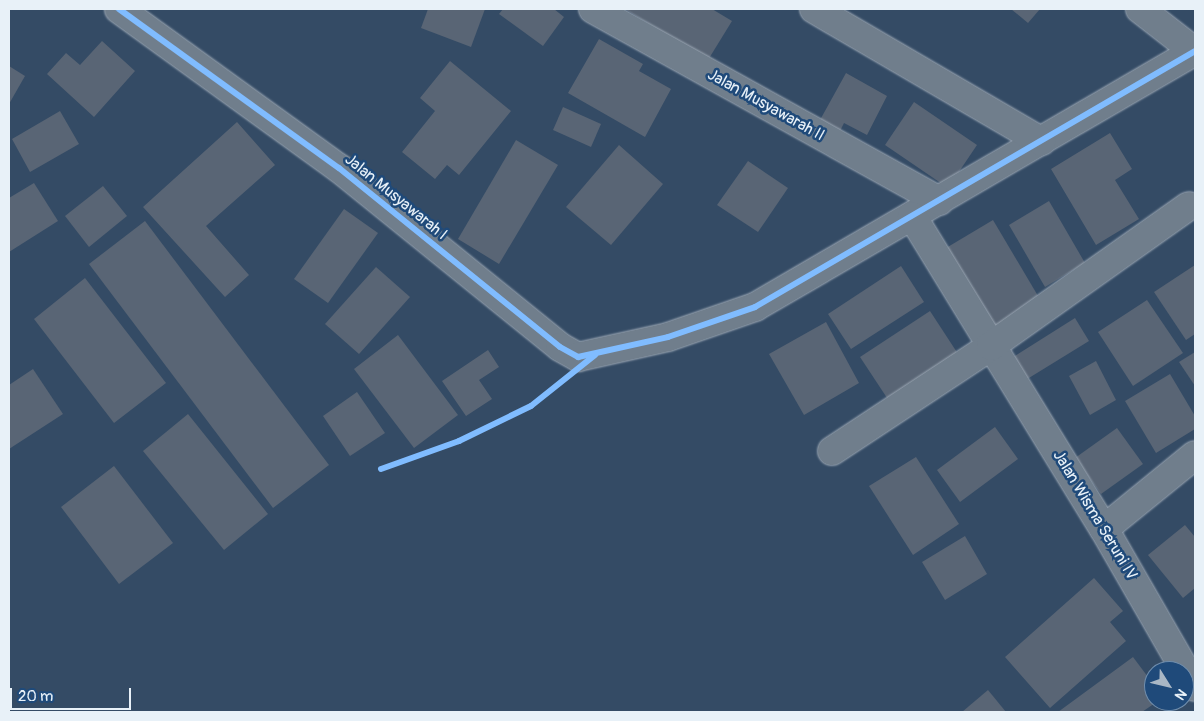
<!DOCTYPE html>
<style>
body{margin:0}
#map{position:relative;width:1204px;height:721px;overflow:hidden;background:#344b65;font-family:Pangolin,sans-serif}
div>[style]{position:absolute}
.building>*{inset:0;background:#596575}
.roads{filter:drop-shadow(0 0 1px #9aa6b3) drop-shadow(0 0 1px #9aa6b3)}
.minor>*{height:28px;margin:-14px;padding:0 14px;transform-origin:14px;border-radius:14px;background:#707e8c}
.cycleway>*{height:6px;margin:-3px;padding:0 3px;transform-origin:3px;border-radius:3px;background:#80bcff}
span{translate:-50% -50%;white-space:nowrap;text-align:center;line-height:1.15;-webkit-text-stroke:5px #1f4a7a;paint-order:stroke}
.street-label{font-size:16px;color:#e8f1f8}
.frame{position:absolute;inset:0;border:10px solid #e8f1f8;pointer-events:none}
.north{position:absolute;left:1144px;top:661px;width:50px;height:50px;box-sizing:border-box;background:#1f4a7a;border:1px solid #6f8dac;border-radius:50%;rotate:126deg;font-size:14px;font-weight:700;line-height:20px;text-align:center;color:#e8f1f8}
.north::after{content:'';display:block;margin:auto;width:18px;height:22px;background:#a9b7c5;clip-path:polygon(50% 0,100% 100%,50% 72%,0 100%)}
.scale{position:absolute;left:10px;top:688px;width:121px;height:22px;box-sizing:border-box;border:2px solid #e8f1f8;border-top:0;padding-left:6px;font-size:15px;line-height:18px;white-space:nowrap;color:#e8f1f8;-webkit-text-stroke:4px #1f4a7a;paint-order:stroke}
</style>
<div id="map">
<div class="building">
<div style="clip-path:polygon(428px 9px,485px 9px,471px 47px,421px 28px)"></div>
<div style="clip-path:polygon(503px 9px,554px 9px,564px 17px,543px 46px,499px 14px)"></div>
<div style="clip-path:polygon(625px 9px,712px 9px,732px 21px,708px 60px)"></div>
<div style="clip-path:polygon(1011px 9px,1040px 9px,1028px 23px)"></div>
<div style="clip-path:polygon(599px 39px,643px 64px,639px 71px,671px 89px,645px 137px,568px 93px)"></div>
<div style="clip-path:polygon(102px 41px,135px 71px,94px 117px,47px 74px,66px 53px,80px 65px)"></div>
<div style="clip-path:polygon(450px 61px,511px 111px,459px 175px,447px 165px,435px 179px,402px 152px,435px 111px,420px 98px)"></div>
<div style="clip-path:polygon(9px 66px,25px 76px,9px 104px)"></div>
<div style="clip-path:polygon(846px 73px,887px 96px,867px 135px,844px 123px,840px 131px,820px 120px)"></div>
<div style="clip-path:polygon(914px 102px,977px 145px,948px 188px,885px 145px)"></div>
<div style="clip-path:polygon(563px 107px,601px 124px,591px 147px,553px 130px)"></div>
<div style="clip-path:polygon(60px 111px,79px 144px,30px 172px,12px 139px)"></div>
<div style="clip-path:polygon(237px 122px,275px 165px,206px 226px,249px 275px,225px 297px,143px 207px)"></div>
<div style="clip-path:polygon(1110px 133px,1132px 169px,1115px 180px,1139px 219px,1096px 245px,1051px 169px)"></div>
<div style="clip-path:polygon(516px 140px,558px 165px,499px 264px,458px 239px)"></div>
<div style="clip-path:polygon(619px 145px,663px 184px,611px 245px,566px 207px)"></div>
<div style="clip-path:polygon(748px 161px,788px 188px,758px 232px,717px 205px)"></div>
<div style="clip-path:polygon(34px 183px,58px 221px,9px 252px,9px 198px)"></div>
<div style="clip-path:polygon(103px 186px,127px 216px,89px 247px,65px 216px)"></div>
<div style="clip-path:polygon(1049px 201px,1085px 263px,1045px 287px,1009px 225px)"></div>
<div style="clip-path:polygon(344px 209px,378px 233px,328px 303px,294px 279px)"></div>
<div style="clip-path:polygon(993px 220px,1041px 301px,989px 332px,941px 251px)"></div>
<div style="clip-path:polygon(145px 221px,329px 465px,273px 508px,89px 264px)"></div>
<div style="clip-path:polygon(1195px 265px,1195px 334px,1186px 340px,1154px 292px)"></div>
<div style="clip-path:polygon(901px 266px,924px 302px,851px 349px,828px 314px)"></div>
<div style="clip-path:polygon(376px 267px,410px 297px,359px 354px,325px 324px)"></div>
<div style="clip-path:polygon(85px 278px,166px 383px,114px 423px,34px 319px)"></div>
<div style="clip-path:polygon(1147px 300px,1183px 353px,1133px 386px,1098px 332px)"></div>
<div style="clip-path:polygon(930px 311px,962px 360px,893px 407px,860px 357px)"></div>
<div style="clip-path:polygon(1075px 318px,1089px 341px,1024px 381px,1010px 359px)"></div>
<div style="clip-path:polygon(826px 322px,859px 383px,804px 415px,769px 354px)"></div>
<div style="clip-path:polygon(398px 335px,458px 415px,414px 448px,354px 369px)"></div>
<div style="clip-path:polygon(488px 350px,499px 367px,479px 380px,492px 399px,466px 416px,442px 381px)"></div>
<div style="clip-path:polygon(1195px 352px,1195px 386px,1179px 362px)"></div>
<div style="clip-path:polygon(1096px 361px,1116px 400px,1090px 415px,1069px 376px)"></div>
<div style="clip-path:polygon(33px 369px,63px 414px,9px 449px,9px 385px)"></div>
<div style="clip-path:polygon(1170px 374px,1195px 416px,1195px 429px,1156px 453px,1125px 401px)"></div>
<div style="clip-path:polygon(357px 392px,385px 433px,350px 456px,323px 416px)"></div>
<div style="clip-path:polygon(188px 414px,268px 514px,224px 550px,143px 451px)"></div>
<div style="clip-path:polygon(995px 427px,1018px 459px,960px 502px,937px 470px)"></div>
<div style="clip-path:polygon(1117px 428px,1143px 464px,1101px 494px,1075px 458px)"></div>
<div style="clip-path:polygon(916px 457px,959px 524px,913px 555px,869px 486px)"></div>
<div style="clip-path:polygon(114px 466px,173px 543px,119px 584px,61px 507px)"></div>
<div style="clip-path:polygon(1185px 525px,1195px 537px,1195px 588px,1183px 598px,1148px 555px)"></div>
<div style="clip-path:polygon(965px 536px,987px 574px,945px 600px,922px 562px)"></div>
<div style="clip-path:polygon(1094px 578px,1123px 611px,1110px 622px,1126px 641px,1050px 708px,1005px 657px)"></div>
<div style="clip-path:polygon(1133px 657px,1154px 685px,1154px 701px,1158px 701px,1142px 712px,1058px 712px)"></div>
<div style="clip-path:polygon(988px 690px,1006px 712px,962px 712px)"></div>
</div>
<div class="roads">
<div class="minor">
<div style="left:119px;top:9px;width:271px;rotate:35.9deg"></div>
<div style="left:339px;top:168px;width:284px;rotate:39deg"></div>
<div style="left:560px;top:347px;width:21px;rotate:29deg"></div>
<div style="left:578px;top:357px;width:92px;rotate:-12.5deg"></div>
<div style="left:668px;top:337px;width:92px;rotate:-19deg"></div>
<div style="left:755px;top:307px;width:509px;rotate:-30.19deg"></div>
<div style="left:593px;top:9px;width:396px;rotate:29deg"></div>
<div style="left:814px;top:9px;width:263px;rotate:30.2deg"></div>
<div style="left:1140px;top:9px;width:68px;rotate:37.9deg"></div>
<div style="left:912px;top:216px;width:367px;rotate:58.5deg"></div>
<div style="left:1104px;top:529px;width:182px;rotate:60.1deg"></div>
<div style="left:832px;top:451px;width:191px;rotate:-33.4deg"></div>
<div style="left:991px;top:346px;width:242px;rotate:-35.3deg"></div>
<div style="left:1104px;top:529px;width:117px;rotate:-39.1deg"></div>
</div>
</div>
<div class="cycleway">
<div style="left:119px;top:9px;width:271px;rotate:35.9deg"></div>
<div style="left:339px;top:168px;width:284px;rotate:39deg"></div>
<div style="left:560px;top:347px;width:21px;rotate:29deg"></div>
<div style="left:578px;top:357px;width:92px;rotate:-12.5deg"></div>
<div style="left:668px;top:337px;width:92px;rotate:-19deg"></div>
<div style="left:755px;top:307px;width:509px;rotate:-30.19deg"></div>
<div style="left:381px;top:469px;width:83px;rotate:-19.7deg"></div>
<div style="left:459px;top:441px;width:80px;rotate:-25.9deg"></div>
<div style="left:531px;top:406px;width:82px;rotate:-38.6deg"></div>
</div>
<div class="street-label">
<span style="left:766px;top:105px;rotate:29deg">Jalan Musyawarah II</span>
<span style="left:396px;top:197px;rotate:39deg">Jalan Musyawarah I</span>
<span style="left:1095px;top:515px;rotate:59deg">Jalan Wisma Seruni IV</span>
</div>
<div class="frame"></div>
<div class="north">N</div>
<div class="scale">20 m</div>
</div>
